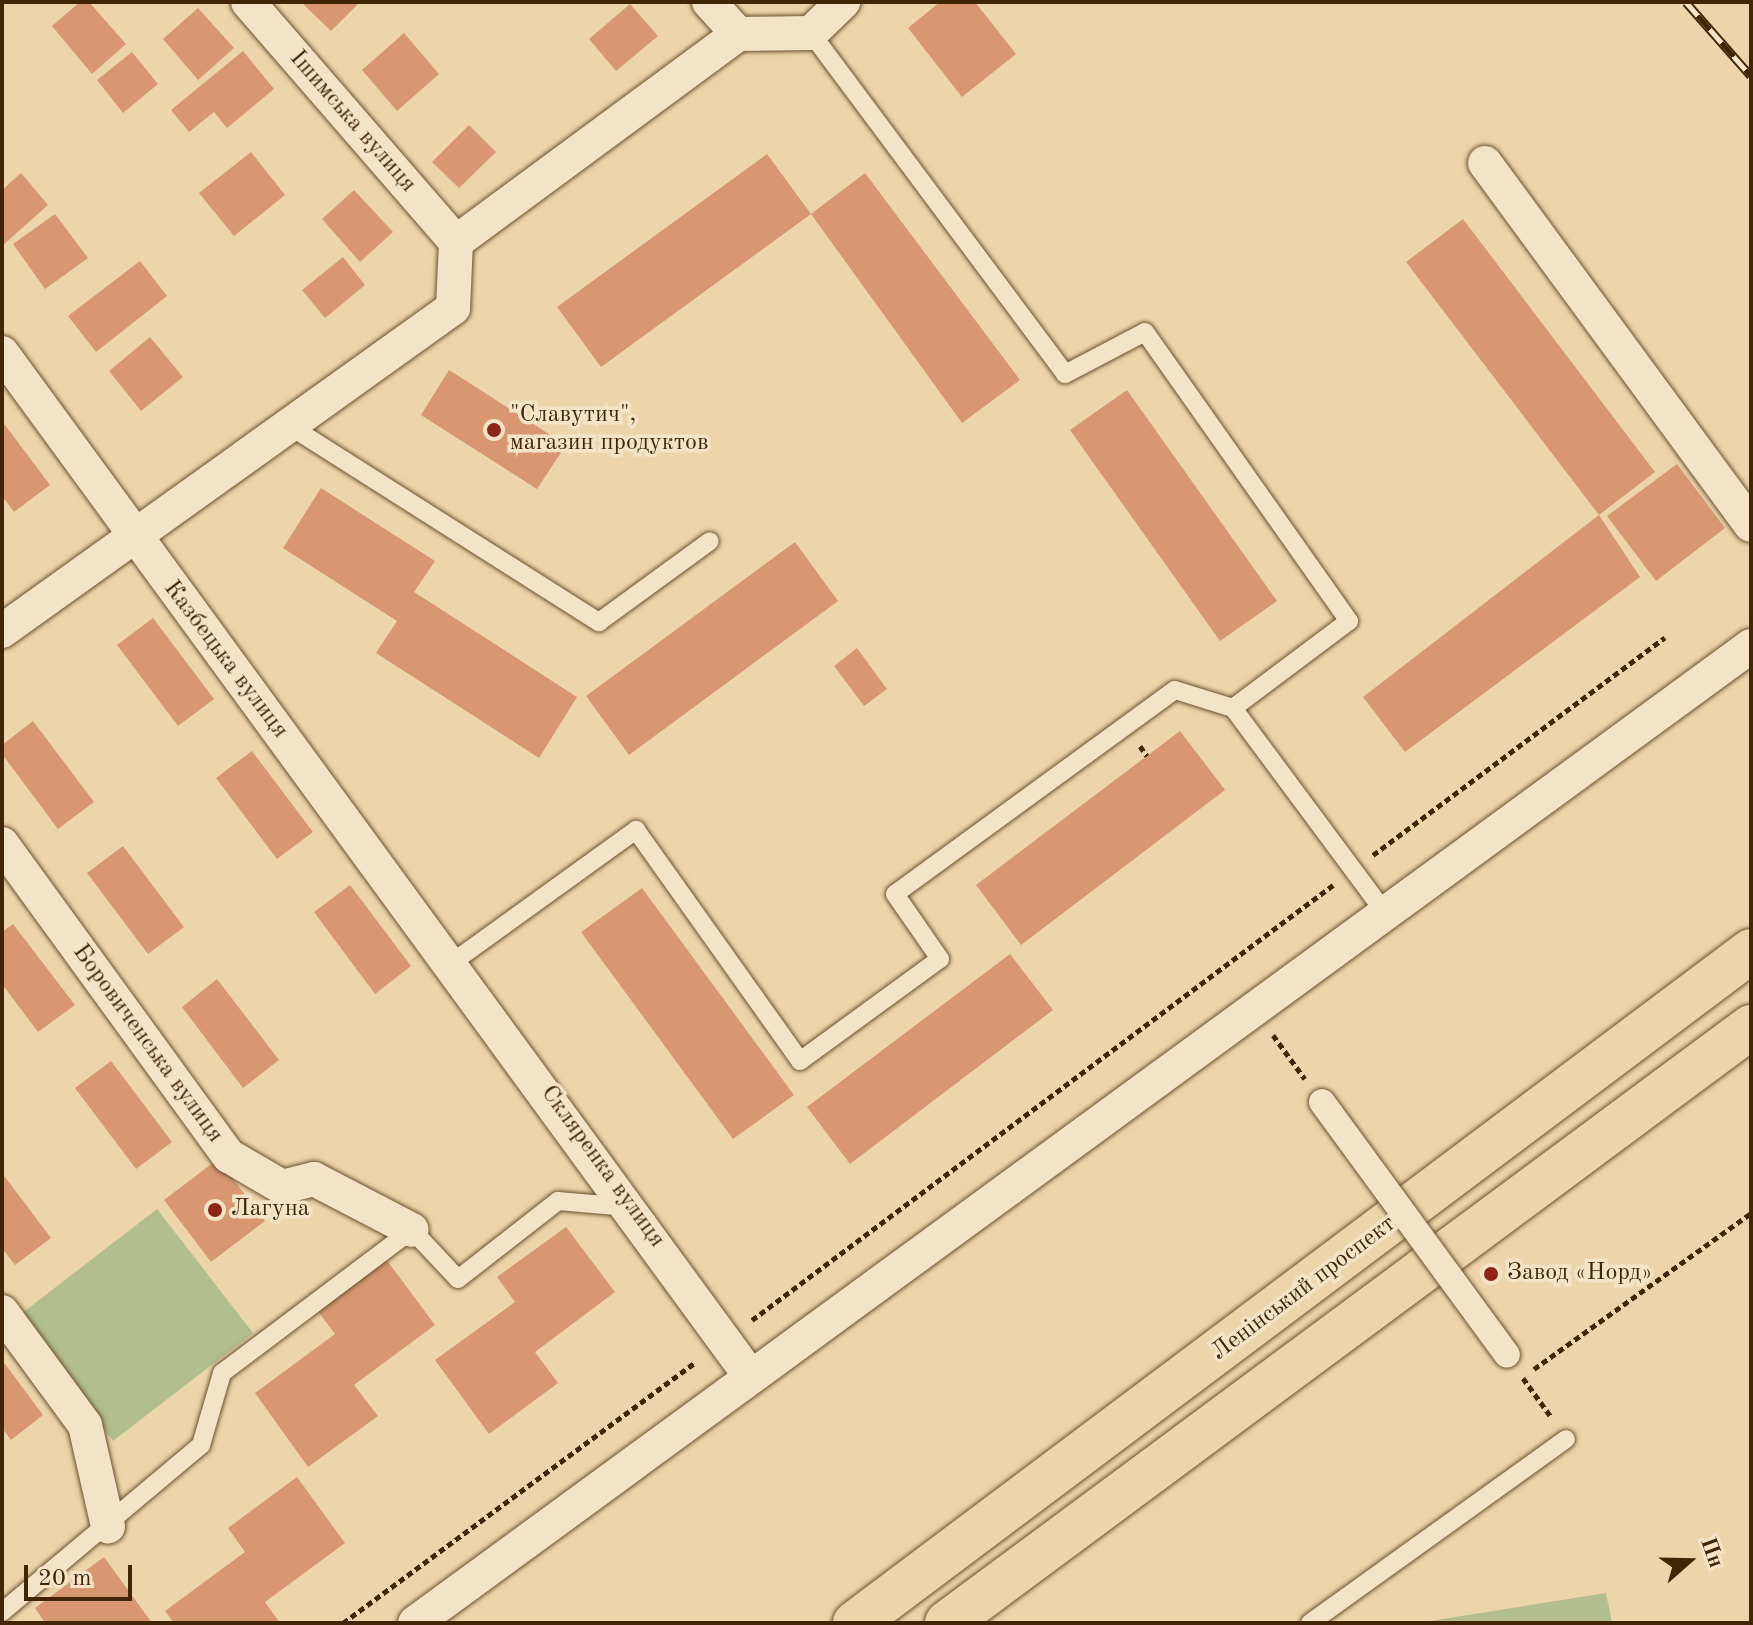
<!DOCTYPE html>
<meta charset="utf-8">
<style>
body{margin:0}
#map{position:relative;width:1753px;height:1625px;overflow:hidden;background:#ecd5ab;font-family:"Old Standard TT",serif}
div>[style]{position:absolute}
.green>*{inset:0;background:#b2be8d}
.building>*{inset:0;background:#d89771}
.path>*{height:5px;margin-top:-2.5px;transform-origin:0;background:repeating-linear-gradient(90deg,#412606 0 6px,transparent 0 10px)}
.roads{filter:drop-shadow(0 0 2px #6c522f) drop-shadow(0 0 2px #6c522f)}
.service>*{height:18px;margin:-9px;padding:0 9px;transform-origin:9px;border-radius:9px;background:#f3e4c8}
.minor>*{height:34px;margin:-17px;padding:0 17px;transform-origin:17px;border-radius:17px;background:#f3e4c8}
.primary>*{height:44px;margin:-22px;padding:0 22px;transform-origin:22px;border-radius:22px;background:#ecd5ab}
.rail>*{height:9px;margin-top:-4.5px;transform-origin:0;background:repeating-linear-gradient(90deg,#f3e4c8 0 18px,#412606 0 36px);box-sizing:border-box;border-block:2px solid #412606}
.bridges{filter:drop-shadow(0 0 2px #6c522f) drop-shadow(0 0 2px #6c522f)}
.pedestrian-bridge>*{height:26px;margin:-13px;padding:0 13px;transform-origin:13px;border-radius:13px;background:#f3e4c8}
.dots>*{width:22px;height:22px;translate:-50% -50%;box-sizing:border-box;border:4px solid #f3e4c8;border-radius:50%}
span{translate:-50% -50%;white-space:nowrap;text-align:center;line-height:1.15;-webkit-text-stroke:7px #f3e4c8;paint-order:stroke}
.street-label{font-size:24px;color:#412606}
.poi-label{font-size:24px;color:#412606}
.left{translate:0 -50%;text-align:left}
.frame{position:absolute;inset:0;border:4px solid #412606;pointer-events:none}
.north{position:absolute;left:1649px;top:1521px;width:80px;height:80px;-webkit-text-stroke:6px #f3e4c8;paint-order:stroke;rotate:70deg;font-size:22px;font-weight:700;line-height:32px;text-align:center;color:#412606}
.north::after{content:'';display:block;margin:auto;width:28px;height:36px;background:#412606;clip-path:polygon(50% 0,100% 100%,50% 72%,0 100%)}
.scale{position:absolute;left:24px;top:1565px;width:108px;height:36px;box-sizing:border-box;border:4px solid #412606;border-top:0;padding-left:10px;font-size:24px;line-height:28px;white-space:nowrap;color:#412606;-webkit-text-stroke:6px #f3e4c8;paint-order:stroke}
</style>
<div id="map">
<div class="green">
<div style="clip-path:polygon(157px 1209px,253px 1333px,113px 1441px,17px 1317px)"></div>
<div style="clip-path:polygon(1606px 1593px,1612px 1623px,1418px 1623px)"></div>
</div>
<div class="building">
<div style="clip-path:polygon(80px 2px,89px 2px,126px 44px,92px 74px,52px 26px)"></div>
<div style="clip-path:polygon(301px 2px,360px 2px,331px 31px)"></div>
<div style="clip-path:polygon(940px 2px,975px 2px,1016px 54px,962px 97px,908px 28px)"></div>
<div style="clip-path:polygon(630px 4px,658px 36px,616px 71px,589px 39px)"></div>
<div style="clip-path:polygon(198px 8px,234px 48px,198px 80px,163px 39px)"></div>
<div style="clip-path:polygon(404px 33px,439px 74px,397px 111px,362px 70px)"></div>
<div style="clip-path:polygon(243px 51px,274px 89px,227px 128px,214px 112px,189px 132px,171px 110px)"></div>
<div style="clip-path:polygon(132px 52px,158px 84px,123px 113px,97px 80px)"></div>
<div style="clip-path:polygon(469px 125px,496px 152px,459px 188px,432px 162px)"></div>
<div style="clip-path:polygon(251px 152px,285px 195px,234px 236px,199px 193px)"></div>
<div style="clip-path:polygon(767px 154px,811px 214px,865px 173px,1020px 380px,962px 423px,811px 214px,601px 367px,557px 307px)"></div>
<div style="clip-path:polygon(21px 173px,48px 205px,2px 246px,2px 190px)"></div>
<div style="clip-path:polygon(354px 190px,393px 232px,360px 262px,322px 219px)"></div>
<div style="clip-path:polygon(55px 214px,88px 258px,45px 289px,13px 244px)"></div>
<div style="clip-path:polygon(1463px 219px,1655px 472px,1599px 515px,1406px 262px)"></div>
<div style="clip-path:polygon(343px 257px,365px 285px,325px 318px,302px 290px)"></div>
<div style="clip-path:polygon(140px 261px,167px 296px,96px 352px,68px 316px)"></div>
<div style="clip-path:polygon(150px 337px,183px 377px,141px 411px,109px 371px)"></div>
<div style="clip-path:polygon(449px 370px,566px 445px,537px 489px,421px 415px)"></div>
<div style="clip-path:polygon(1127px 390px,1277px 601px,1220px 641px,1070px 430px)"></div>
<div style="clip-path:polygon(2px 421px,50px 485px,14px 512px,2px 496px)"></div>
<div style="clip-path:polygon(1677px 464px,1725px 528px,1656px 581px,1607px 516px)"></div>
<div style="clip-path:polygon(321px 488px,435px 561px,414px 592px,577px 697px,539px 758px,376px 653px,397px 621px,283px 548px)"></div>
<div style="clip-path:polygon(1599px 515px,1640px 577px,1405px 752px,1363px 697px)"></div>
<div style="clip-path:polygon(795px 542px,838px 601px,629px 755px,586px 696px)"></div>
<div style="clip-path:polygon(153px 618px,214px 699px,178px 726px,117px 645px)"></div>
<div style="clip-path:polygon(857px 648px,887px 689px,864px 706px,834px 666px)"></div>
<div style="clip-path:polygon(33px 721px,94px 802px,58px 829px,2px 754px,2px 745px)"></div>
<div style="clip-path:polygon(1180px 731px,1225px 790px,1021px 945px,976px 885px)"></div>
<div style="clip-path:polygon(252px 751px,313px 832px,277px 859px,216px 778px)"></div>
<div style="clip-path:polygon(123px 846px,184px 927px,148px 954px,87px 873px)"></div>
<div style="clip-path:polygon(350px 885px,411px 966px,375px 994px,314px 912px)"></div>
<div style="clip-path:polygon(642px 888px,794px 1095px,733px 1139px,581px 932px)"></div>
<div style="clip-path:polygon(13px 924px,75px 1005px,38px 1032px,2px 984px,2px 932px)"></div>
<div style="clip-path:polygon(1010px 954px,1053px 1010px,850px 1164px,807px 1107px)"></div>
<div style="clip-path:polygon(217px 979px,279px 1060px,243px 1088px,182px 1007px)"></div>
<div style="clip-path:polygon(111px 1061px,172px 1142px,136px 1169px,75px 1088px)"></div>
<div style="clip-path:polygon(218px 1159px,265px 1221px,211px 1262px,164px 1200px)"></div>
<div style="clip-path:polygon(2px 1173px,51px 1238px,15px 1265px,2px 1248px)"></div>
<div style="clip-path:polygon(566px 1227px,615px 1292px,535px 1352px,558px 1383px,489px 1434px,435px 1360px,515px 1302px,497px 1277px)"></div>
<div style="clip-path:polygon(386px 1259px,435px 1325px,354px 1385px,378px 1416px,308px 1467px,255px 1393px,335px 1334px,317px 1310px)"></div>
<div style="clip-path:polygon(2px 1360px,43px 1415px,11px 1440px,2px 1428px)"></div>
<div style="clip-path:polygon(297px 1477px,345px 1543px,265px 1602px,280px 1623px,174px 1623px,165px 1611px,245px 1552px,228px 1528px)"></div>
<div style="clip-path:polygon(104px 1557px,152px 1623px,45px 1623px,35px 1608px)"></div>
</div>
<div class="path">
<div style="left:1140px;top:746px;width:12px;rotate:55deg"></div>
<div style="left:1373px;top:855px;width:364px;rotate:-36.7deg"></div>
<div style="left:1273px;top:1035px;width:54px;rotate:54deg"></div>
<div style="left:752px;top:1320px;width:726px;rotate:-36.82deg"></div>
<div style="left:1534px;top:1369px;width:267px;rotate:-35.7deg"></div>
<div style="left:1523px;top:1378px;width:49px;rotate:54.1deg"></div>
<div style="left:343px;top:1623px;width:439px;rotate:-36.5deg"></div>
</div>
<div class="roads">
<div class="service">
<div style="left:811px;top:33px;width:425px;rotate:53.3deg"></div>
<div style="left:1065px;top:374px;width:90px;rotate:-27.7deg"></div>
<div style="left:1145px;top:332px;width:354px;rotate:54.8deg"></div>
<div style="left:1349px;top:621px;width:145px;rotate:143.1deg"></div>
<div style="left:285px;top:423px;width:372px;rotate:32.4deg"></div>
<div style="left:599px;top:622px;width:137px;rotate:-36.1deg"></div>
<div style="left:453px;top:962px;width:226px;rotate:-35.8deg"></div>
<div style="left:636px;top:830px;width:283px;rotate:54.6deg"></div>
<div style="left:800px;top:1061px;width:173px;rotate:-36.1deg"></div>
<div style="left:940px;top:959px;width:79px;rotate:-124.7deg"></div>
<div style="left:895px;top:894px;width:346px;rotate:-36.1deg"></div>
<div style="left:1175px;top:690px;width:61px;rotate:17.2deg"></div>
<div style="left:1233px;top:708px;width:257px;rotate:53.4deg"></div>
<div style="left:2px;top:1612px;width:260px;rotate:-40deg"></div>
<div style="left:201px;top:1445px;width:75px;rotate:-73.7deg"></div>
<div style="left:222px;top:1373px;width:238px;rotate:-37deg"></div>
<div style="left:412px;top:1230px;width:67px;rotate:46.8deg"></div>
<div style="left:458px;top:1279px;width:127px;rotate:-38deg"></div>
<div style="left:558px;top:1201px;width:70px;rotate:4.9deg"></div>
<div style="left:1310px;top:1623px;width:315px;rotate:-35.7deg"></div>
</div>
<div class="minor">
<div style="left:248px;top:2px;width:318px;rotate:49.1deg"></div>
<div style="left:709px;top:2px;width:43px;rotate:47.8deg"></div>
<div style="left:1485px;top:163px;width:449px;rotate:53.7deg"></div>
<div style="left:2px;top:353px;width:1264px;rotate:53.82deg"></div>
<div style="left:2px;top:631px;width:555px;rotate:-35.61deg"></div>
<div style="left:453px;top:308px;width:66px;rotate:-87.4deg"></div>
<div style="left:456px;top:242px;width:350px;rotate:-36.4deg"></div>
<div style="left:738px;top:34px;width:73px;rotate:-0.8deg"></div>
<div style="left:811px;top:33px;width:45px;rotate:-44.1deg"></div>
<div style="left:2px;top:844px;width:386px;rotate:54deg"></div>
<div style="left:229px;top:1156px;width:61px;rotate:30.3deg"></div>
<div style="left:282px;top:1187px;width:33px;rotate:-14deg"></div>
<div style="left:314px;top:1179px;width:110px;rotate:27.5deg"></div>
<div style="left:2px;top:1312px;width:140px;rotate:53.7deg"></div>
<div style="left:85px;top:1425px;width:104px;rotate:77.2deg"></div>
<div style="left:415px;top:1623px;width:1655px;rotate:-36.18deg"></div>
</div>
<div class="primary">
<div style="left:855px;top:1623px;width:1120px;rotate:-36.87deg"></div>
<div style="left:947px;top:1623px;width:1001px;rotate:-36.55deg"></div>
</div>
</div>
<div class="rail">
<div style="left:1686px;top:2px;width:98px;rotate:48.7deg"></div>
</div>
<div class="bridges">
<div class="pedestrian-bridge">
<div style="left:1322px;top:1102px;width:313px;rotate:53.8deg"></div>
</div>
</div>
<div class="dots">
<div style="left:494px;top:430px;background:#8f2418"></div>
<div style="left:215px;top:1210px;background:#8f2418"></div>
<div style="left:1491px;top:1274px;background:#8f2418"></div>
</div>
<div class="street-label">
<span style="left:352px;top:122px;rotate:49deg">Ішимська вулиця</span>
<span style="left:225px;top:660px;rotate:53deg">Казбецька вулиця</span>
<span style="left:147px;top:1044px;rotate:54deg">Боровиченська вулиця</span>
<span style="left:602px;top:1167px;rotate:54deg">Скляренка вулиця</span>
<span style="left:1304px;top:1289px;rotate:-37deg">Ленінський проспект</span>
</div>
<div class="poi-label">
<span class="left" style="left:510px;top:430px">"Славутич",<br>магазин продуктов</span>
<span class="left" style="left:231px;top:1210px">Лагуна</span>
<span class="left" style="left:1507px;top:1274px">Завод «Норд»</span>
</div>
<div class="frame"></div>
<div class="north">Пн</div>
<div class="scale">20 m</div>
</div>
